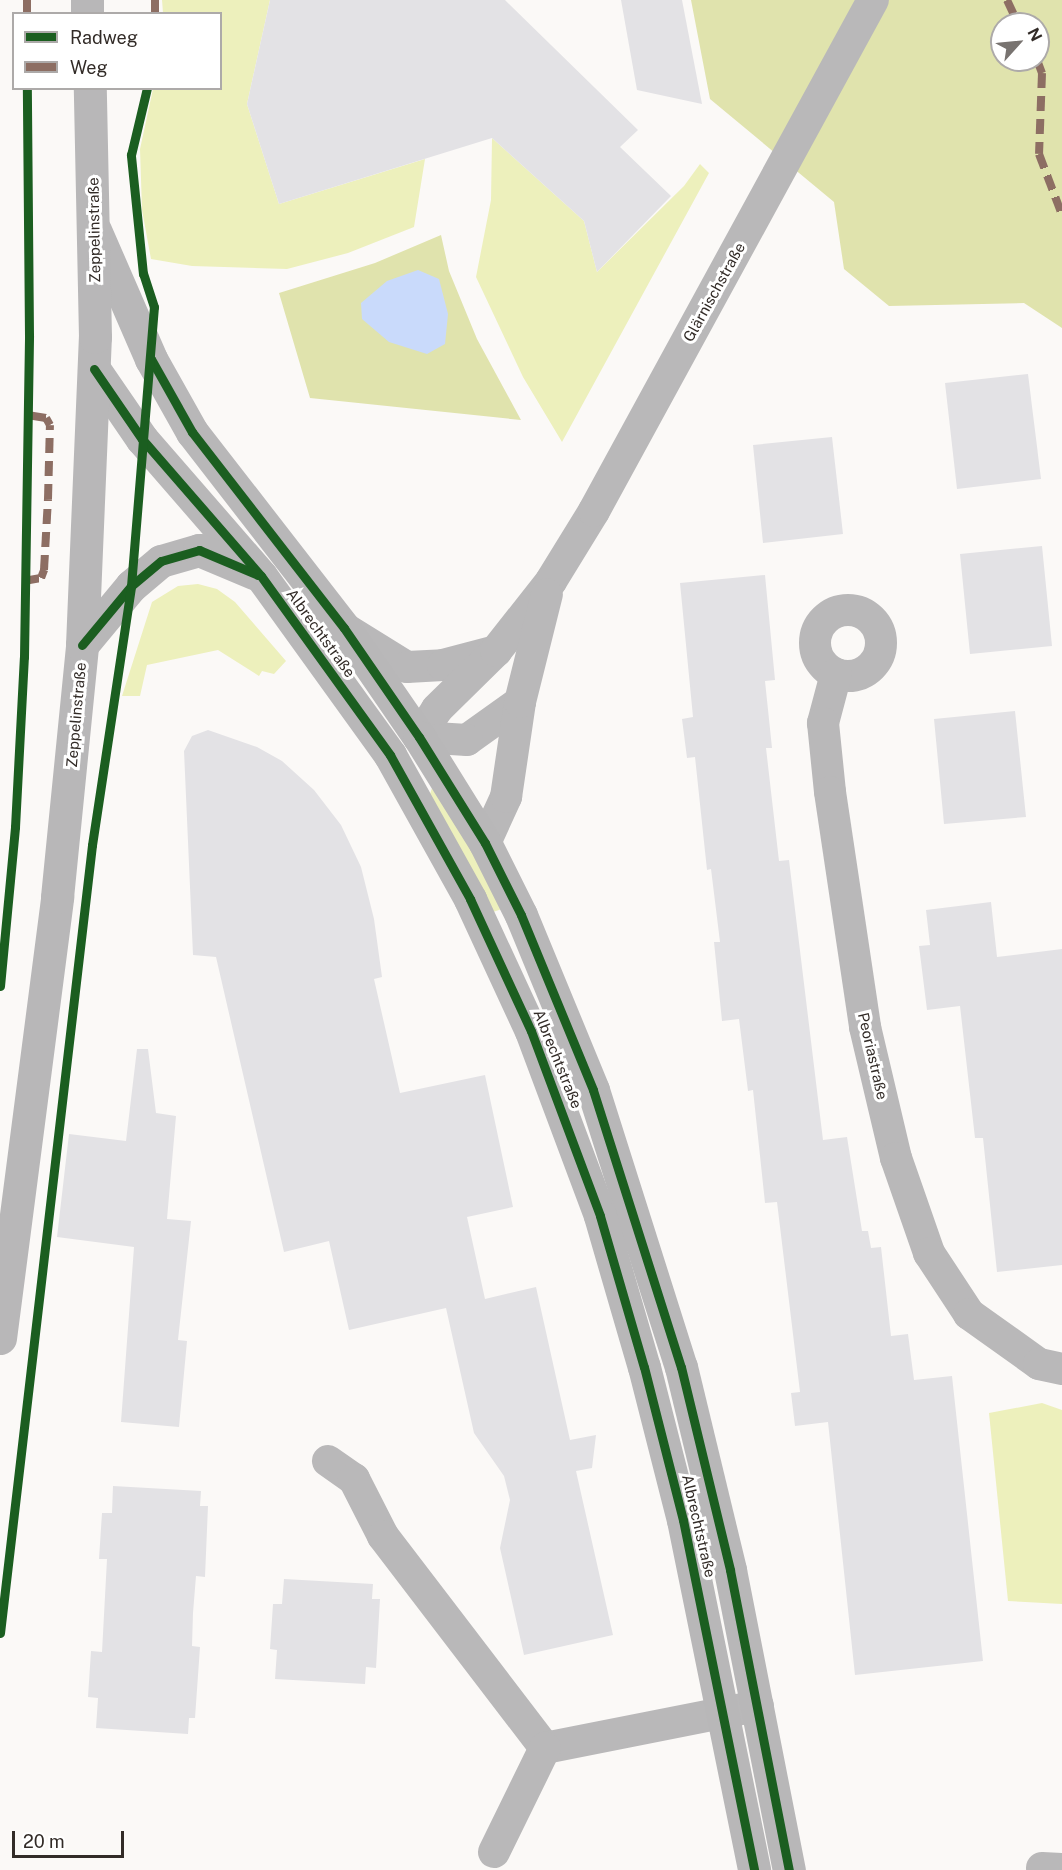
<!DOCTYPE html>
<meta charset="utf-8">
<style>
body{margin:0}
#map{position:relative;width:1062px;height:1870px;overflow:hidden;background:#fbf9f7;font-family:"Public Sans",sans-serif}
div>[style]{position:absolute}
.green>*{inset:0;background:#edf0bc}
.forest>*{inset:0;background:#e0e3ad}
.water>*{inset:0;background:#c9dafb}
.building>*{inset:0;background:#e3e2e5}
.street>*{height:32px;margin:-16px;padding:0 16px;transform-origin:16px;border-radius:16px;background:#b9b8b9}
.street>.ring{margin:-16px;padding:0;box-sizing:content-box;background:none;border:32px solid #b9b8b9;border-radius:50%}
.secondary>*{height:33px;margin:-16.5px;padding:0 16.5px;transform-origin:16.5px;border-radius:16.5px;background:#b8b7b8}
.quiet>*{height:8px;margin-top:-4px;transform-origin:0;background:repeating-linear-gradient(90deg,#8d6e63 0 15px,transparent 0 23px)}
.cycleway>*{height:9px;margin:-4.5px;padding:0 4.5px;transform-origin:4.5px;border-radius:4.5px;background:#1b5e20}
span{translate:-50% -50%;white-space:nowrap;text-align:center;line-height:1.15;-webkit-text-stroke:6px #fff;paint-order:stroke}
.street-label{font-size:15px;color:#322b27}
.legend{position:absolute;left:12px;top:12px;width:210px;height:78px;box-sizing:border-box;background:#fff;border:2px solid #adaaa9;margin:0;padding:8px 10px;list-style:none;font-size:18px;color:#322b27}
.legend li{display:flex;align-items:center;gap:12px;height:30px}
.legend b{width:30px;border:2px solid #adaaa9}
.north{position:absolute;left:990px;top:12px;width:60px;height:60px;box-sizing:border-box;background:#fff;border:2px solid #adaaa9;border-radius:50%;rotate:63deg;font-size:16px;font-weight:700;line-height:24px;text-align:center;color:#322b27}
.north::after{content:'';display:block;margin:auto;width:21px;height:27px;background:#787370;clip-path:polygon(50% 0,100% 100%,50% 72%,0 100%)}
.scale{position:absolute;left:12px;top:1831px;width:112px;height:27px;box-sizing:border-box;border:3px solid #322b27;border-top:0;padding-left:8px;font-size:18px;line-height:21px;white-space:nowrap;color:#322b27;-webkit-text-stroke:4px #fff;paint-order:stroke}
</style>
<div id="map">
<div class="green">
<div style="clip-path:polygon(162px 0,270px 0,247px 104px,279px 204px,425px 159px,414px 227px,348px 253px,287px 269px,192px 266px,151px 259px,142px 210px,140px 149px,153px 89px,220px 88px,220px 14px,163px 13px)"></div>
<div style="clip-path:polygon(492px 138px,584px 221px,597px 272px,684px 186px,700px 164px,709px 173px,562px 442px,523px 377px,476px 277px,491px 200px)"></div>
<div style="clip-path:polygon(198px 584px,217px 589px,235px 602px,286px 661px,274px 674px,262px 671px,259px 676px,218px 650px,147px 665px,140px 696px,122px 696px,152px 602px,178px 586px)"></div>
<div style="clip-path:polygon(432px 788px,465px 838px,502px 909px,490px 913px,429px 797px)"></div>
<div style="clip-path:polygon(1042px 1403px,1062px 1410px,1062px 1604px,1008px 1601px,989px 1413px)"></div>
</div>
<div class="forest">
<div style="clip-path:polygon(evenodd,691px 0,1062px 0,1062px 328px,1024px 303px,889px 306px,844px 269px,834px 202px,710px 99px,691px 0,1002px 24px,1038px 24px,1038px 60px,1002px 60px,1002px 24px)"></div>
<div style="clip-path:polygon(441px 235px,449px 271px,477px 339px,521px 420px,310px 398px,279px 293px,375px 263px)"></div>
</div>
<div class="water">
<div style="clip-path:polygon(418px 270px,439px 279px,448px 314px,445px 344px,427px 354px,389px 342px,362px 319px,361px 303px,387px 281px)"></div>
</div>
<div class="building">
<div style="clip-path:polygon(270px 0,505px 0,638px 130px,620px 147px,671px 196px,597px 272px,584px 221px,492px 138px,279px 204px,247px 104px)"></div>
<div style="clip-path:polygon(621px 0,682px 0,702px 104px,637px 90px)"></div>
<div style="clip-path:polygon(1028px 374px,1041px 479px,957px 489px,945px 383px)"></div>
<div style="clip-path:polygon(832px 437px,843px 534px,763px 543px,753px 445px)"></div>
<div style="clip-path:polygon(1042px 546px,1052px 646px,970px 654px,960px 554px)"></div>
<div style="clip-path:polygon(765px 575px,775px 680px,765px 681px,772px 748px,766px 748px,779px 861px,789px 860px,823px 1140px,847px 1137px,862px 1231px,868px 1231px,871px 1248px,881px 1247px,891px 1336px,908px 1334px,914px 1380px,952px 1376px,983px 1661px,855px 1675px,828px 1422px,795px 1426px,791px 1393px,800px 1392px,777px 1202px,765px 1203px,753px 1090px,748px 1091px,739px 1019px,722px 1021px,714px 942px,720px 942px,711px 869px,707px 870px,695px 757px,687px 758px,682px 719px,693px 717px,680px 583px)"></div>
<div style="clip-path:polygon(1015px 711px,1026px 817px,944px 824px,934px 719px)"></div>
<div style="clip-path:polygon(208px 730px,257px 747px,282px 761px,314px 790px,341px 825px,361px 867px,374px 919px,382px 977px,374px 979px,400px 1093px,485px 1075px,513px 1207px,467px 1217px,485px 1299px,536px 1287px,570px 1440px,596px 1435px,592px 1468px,576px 1471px,613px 1635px,524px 1655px,500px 1548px,510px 1500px,504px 1476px,474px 1433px,446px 1308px,349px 1330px,329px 1241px,284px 1252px,216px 957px,193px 955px,184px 751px,192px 736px)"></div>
<div style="clip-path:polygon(991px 902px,997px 957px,1062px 949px,1062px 1265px,997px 1272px,983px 1138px,975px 1138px,960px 1006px,927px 1010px,919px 946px,930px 945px,926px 910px)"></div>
<div style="clip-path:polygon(137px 1049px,148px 1049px,156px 1113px,176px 1116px,167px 1219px,191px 1221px,178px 1340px,187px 1341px,179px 1427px,121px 1422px,134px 1247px,57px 1237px,69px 1134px,126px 1141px)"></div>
<div style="clip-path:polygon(113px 1486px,201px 1491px,200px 1506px,208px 1506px,205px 1577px,196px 1576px,193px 1613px,192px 1646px,200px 1647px,195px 1718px,189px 1718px,188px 1734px,96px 1728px,98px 1698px,88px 1697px,91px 1651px,102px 1652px,107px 1559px,99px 1559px,102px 1513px,112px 1513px)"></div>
<div style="clip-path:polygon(284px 1579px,373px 1584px,372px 1599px,380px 1599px,376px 1668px,366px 1667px,365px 1684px,275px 1679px,277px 1650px,270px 1649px,273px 1604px,282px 1604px)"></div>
</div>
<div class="street">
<div class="ring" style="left:815px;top:610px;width:34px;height:34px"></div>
<div style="left:344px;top:628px;width:74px;rotate:31.8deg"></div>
<div style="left:407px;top:667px;width:36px;rotate:-3deg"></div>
<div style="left:443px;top:665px;width:55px;rotate:-14.8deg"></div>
<div style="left:836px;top:674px;width:51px;rotate:104.9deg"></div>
<div style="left:823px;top:723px;width:69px;rotate:84.2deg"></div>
<div style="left:830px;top:792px;width:238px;rotate:81.5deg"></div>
<div style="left:865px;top:1027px;width:135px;rotate:76.7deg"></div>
<div style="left:896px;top:1158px;width:101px;rotate:70.8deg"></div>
<div style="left:929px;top:1253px;width:73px;rotate:56.7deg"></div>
<div style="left:969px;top:1314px;width:86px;rotate:35.5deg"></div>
<div style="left:1039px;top:1364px;width:24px;rotate:12deg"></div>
<div style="left:520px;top:702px;width:65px;rotate:144.4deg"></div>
<div style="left:467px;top:740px;width:48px;rotate:-176.4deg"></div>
<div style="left:419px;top:737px;width:33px;rotate:-57deg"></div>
<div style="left:437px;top:709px;width:83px;rotate:-44.5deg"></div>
<div style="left:496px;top:651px;width:89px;rotate:-51.8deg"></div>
<div style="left:551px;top:581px;width:82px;rotate:-58.4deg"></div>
<div style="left:594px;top:511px;width:582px;rotate:-61.37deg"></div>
<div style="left:485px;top:843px;width:51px;rotate:-65.5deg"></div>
<div style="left:506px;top:797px;width:96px;rotate:-81.6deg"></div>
<div style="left:520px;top:702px;width:111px;rotate:-76deg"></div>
<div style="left:328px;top:1461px;width:32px;rotate:35deg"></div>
<div style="left:354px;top:1479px;width:64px;rotate:63deg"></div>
<div style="left:383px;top:1536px;width:267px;rotate:52.6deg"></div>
<div style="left:545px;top:1748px;width:217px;rotate:-11.2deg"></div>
<div style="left:494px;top:1852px;width:116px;rotate:-63.9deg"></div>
<div style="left:1042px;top:1868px;width:20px;rotate:3deg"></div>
</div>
<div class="secondary">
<div style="left:87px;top:0;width:14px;rotate:90deg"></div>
<div style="left:95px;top:230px;width:141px;rotate:66.5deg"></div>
<div style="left:151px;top:359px;width:84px;rotate:60.7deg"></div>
<div style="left:192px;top:432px;width:248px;rotate:52.2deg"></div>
<div style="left:344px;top:628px;width:132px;rotate:55.5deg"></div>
<div style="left:419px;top:737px;width:125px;rotate:58.1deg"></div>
<div style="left:485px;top:843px;width:80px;rotate:63.4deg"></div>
<div style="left:521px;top:915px;width:189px;rotate:67.6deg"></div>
<div style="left:593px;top:1090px;width:291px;rotate:72.4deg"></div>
<div style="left:681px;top:1367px;width:209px;rotate:76.4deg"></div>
<div style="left:730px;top:1570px;width:306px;rotate:78.9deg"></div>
<div style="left:94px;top:369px;width:85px;rotate:55.6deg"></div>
<div style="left:142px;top:439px;width:181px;rotate:49deg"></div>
<div style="left:261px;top:576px;width:221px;rotate:54.2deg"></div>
<div style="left:390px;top:755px;width:165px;rotate:60.9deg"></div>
<div style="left:470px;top:899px;width:145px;rotate:65.2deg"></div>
<div style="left:531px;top:1031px;width:197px;rotate:69.5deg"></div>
<div style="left:600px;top:1216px;width:157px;rotate:73.8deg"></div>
<div style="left:644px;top:1367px;width:158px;rotate:75.7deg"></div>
<div style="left:683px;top:1520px;width:357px;rotate:78.5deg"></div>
<div style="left:82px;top:645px;width:77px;rotate:-50.3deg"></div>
<div style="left:131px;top:586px;width:39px;rotate:-40deg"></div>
<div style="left:161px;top:561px;width:40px;rotate:-16deg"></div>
<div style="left:199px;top:550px;width:60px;rotate:22.7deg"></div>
<div style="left:0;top:1338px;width:445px;rotate:-82.6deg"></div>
<div style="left:57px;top:897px;width:253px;rotate:-84.3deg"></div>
<div style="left:82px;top:645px;width:308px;rotate:-87.6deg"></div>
<div style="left:95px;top:337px;width:249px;rotate:-91.2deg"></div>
</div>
<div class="quiet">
<div style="left:27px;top:0;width:14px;rotate:90deg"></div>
<div style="left:155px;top:0;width:14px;rotate:90deg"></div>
<div style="left:1007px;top:0;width:26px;rotate:65deg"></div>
<div style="left:1037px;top:60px;width:14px;rotate:69deg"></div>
<div style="left:1042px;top:73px;width:81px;rotate:92.1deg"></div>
<div style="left:1039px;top:154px;width:65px;rotate:69.3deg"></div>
<div style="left:24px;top:581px;width:17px;rotate:-10deg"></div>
<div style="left:41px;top:578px;width:9px;rotate:-69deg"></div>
<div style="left:44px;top:570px;width:71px;rotate:-86.8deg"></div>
<div style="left:48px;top:499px;width:74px;rotate:-88.5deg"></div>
<div style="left:50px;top:425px;width:8px;rotate:-120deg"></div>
<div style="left:46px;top:418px;width:19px;rotate:-171deg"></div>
</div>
<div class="cycleway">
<div style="left:151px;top:359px;width:84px;rotate:60.7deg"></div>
<div style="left:192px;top:432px;width:248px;rotate:52.2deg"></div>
<div style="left:344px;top:628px;width:132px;rotate:55.5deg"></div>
<div style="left:419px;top:737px;width:125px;rotate:58.1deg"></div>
<div style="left:485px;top:843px;width:80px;rotate:63.4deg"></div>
<div style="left:521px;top:915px;width:189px;rotate:67.6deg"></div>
<div style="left:593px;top:1090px;width:291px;rotate:72.4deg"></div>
<div style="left:681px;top:1367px;width:209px;rotate:76.4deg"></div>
<div style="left:730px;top:1570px;width:306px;rotate:78.9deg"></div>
<div style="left:94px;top:369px;width:85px;rotate:55.6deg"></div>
<div style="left:142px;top:439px;width:181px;rotate:49deg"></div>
<div style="left:261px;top:576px;width:221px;rotate:54.2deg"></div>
<div style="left:390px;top:755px;width:165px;rotate:60.9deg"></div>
<div style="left:470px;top:899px;width:145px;rotate:65.2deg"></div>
<div style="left:531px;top:1031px;width:197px;rotate:69.5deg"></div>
<div style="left:600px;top:1216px;width:157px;rotate:73.8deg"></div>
<div style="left:644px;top:1367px;width:158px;rotate:75.7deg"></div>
<div style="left:683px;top:1520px;width:357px;rotate:78.5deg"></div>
<div style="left:82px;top:645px;width:77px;rotate:-50.3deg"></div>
<div style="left:131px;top:586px;width:39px;rotate:-40deg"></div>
<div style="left:161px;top:561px;width:40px;rotate:-16deg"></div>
<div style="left:199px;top:550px;width:64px;rotate:23deg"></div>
<div style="left:0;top:986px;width:160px;rotate:-84.6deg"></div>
<div style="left:15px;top:827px;width:170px;rotate:-87deg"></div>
<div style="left:24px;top:657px;width:322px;rotate:-89.1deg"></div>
<div style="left:29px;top:335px;width:247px;rotate:-90.5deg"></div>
<div style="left:0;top:1633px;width:793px;rotate:-83.34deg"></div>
<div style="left:92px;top:845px;width:262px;rotate:-81.4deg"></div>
<div style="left:131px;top:586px;width:280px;rotate:-85.3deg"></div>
<div style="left:154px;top:307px;width:35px;rotate:-108deg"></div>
<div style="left:143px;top:274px;width:120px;rotate:-95.8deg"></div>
<div style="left:131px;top:155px;width:69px;rotate:-76.6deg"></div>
</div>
<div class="street-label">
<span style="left:94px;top:230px;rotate:-91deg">Zeppelinstraße</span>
<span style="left:714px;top:292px;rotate:-61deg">Glärnischstraße</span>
<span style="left:321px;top:633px;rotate:54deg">Albrechtstraße</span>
<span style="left:76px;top:715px;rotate:-85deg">Zeppelinstraße</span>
<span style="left:873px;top:1056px;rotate:77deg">Peoriastraße</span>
<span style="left:558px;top:1059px;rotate:68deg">Albrechtstraße</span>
<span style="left:699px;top:1526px;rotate:77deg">Albrechtstraße</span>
</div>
<ul class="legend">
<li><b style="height:8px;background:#1b5e20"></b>Radweg</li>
<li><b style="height:8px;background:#8d6e63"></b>Weg</li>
</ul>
<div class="north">N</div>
<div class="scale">20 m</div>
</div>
